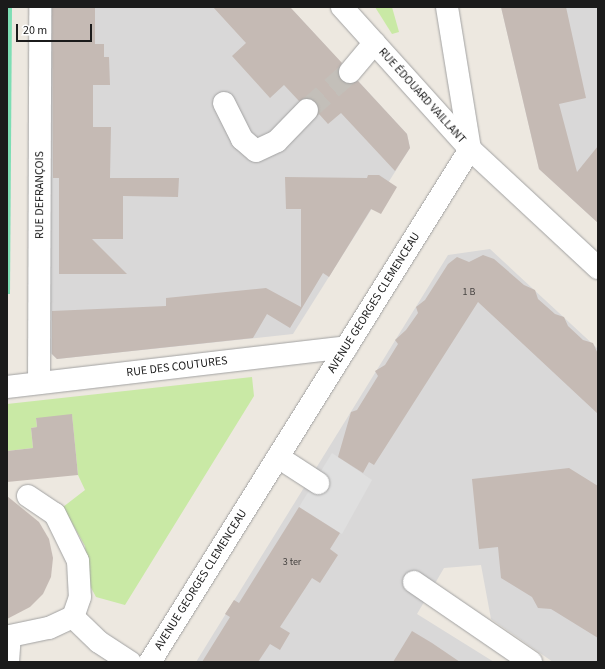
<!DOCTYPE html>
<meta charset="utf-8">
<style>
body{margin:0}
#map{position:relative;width:605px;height:669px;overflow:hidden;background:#ede8e0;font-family:"Source Sans 3",sans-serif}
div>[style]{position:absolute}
.residential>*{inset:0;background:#d9d8d8}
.grass>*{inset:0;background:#c9e9a5}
.pitch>*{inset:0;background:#7ddeb4}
.parking>*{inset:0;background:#dfdfdf}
.building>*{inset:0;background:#c5bab4}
.minor-tunnel>*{height:22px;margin-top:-11px;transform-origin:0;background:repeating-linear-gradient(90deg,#c3bfb9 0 22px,transparent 0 33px)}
.roads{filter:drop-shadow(0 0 1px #a2a2a2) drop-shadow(0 0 1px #a2a2a2)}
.minor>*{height:22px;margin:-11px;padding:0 11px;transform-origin:11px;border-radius:11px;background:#fff}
span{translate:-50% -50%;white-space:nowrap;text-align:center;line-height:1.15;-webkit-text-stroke:3.5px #fff;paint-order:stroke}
.number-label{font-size:10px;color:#464341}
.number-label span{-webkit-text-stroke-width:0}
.street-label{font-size:12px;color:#1b1b1b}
.frame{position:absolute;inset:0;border:8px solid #1b1b1b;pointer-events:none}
.scale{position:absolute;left:16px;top:24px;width:76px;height:18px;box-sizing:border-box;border:2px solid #1b1b1b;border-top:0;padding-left:5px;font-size:12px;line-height:14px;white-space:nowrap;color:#1b1b1b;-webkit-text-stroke:3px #fff;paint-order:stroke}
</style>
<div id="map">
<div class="residential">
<div style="clip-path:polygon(50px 7px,290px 7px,407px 134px,410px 148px,293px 334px,57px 359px,48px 351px)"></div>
<div style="clip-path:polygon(501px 7px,598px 7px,598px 223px,539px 169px)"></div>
<div style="clip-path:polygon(490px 249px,598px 349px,598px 662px,553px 662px,491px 619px,481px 565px,444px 568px,417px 614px,494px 662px,196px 662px,448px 255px)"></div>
</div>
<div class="grass">
<div style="clip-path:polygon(375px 7px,392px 7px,399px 32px,392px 34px)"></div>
<div style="clip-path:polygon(252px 377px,254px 396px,125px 605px,96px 597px,89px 584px,85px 546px,63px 507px,85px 490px,78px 475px,72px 415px,36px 419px,37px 427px,31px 428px,33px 448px,7px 451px,7px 404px)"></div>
</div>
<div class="pitch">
<div style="clip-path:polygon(7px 7px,12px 7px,10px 294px,7px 294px)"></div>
</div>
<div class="parking">
<div style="clip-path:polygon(332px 453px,372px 480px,342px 534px,299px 507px)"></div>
</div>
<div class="building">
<div style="clip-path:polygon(52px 7px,95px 7px,95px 44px,104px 44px,104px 57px,109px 57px,110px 85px,93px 85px,93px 127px,111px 127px,110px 178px,179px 178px,178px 197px,123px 196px,123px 239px,92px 239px,127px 274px,59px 274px,59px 178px,53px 178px)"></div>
<div style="clip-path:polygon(213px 7px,290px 7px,342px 63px,338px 70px,342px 81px,348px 84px,358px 81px,407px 134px,410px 148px,395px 171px,341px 113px,328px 124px,319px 114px,315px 101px,310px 98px,299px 101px,284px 85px,270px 98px,232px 56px,246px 43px)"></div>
<div style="clip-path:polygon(501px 7px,566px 7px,586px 98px,559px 104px,577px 172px,598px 146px,598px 223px,539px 169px)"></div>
<div style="clip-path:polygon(368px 175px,379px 175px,397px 187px,381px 214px,371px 209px,329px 277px,323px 273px,290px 328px,267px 314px,253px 338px,57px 359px,52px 354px,52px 311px,166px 306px,166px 298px,266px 288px,301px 307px,301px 209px,286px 209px,285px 177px,367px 178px)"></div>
<div style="clip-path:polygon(483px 255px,494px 259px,524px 285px,535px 290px,538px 299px,555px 314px,564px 317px,568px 326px,583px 340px,593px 343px,598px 354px,598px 414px,478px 302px,374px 465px,369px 462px,363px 473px,338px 457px,351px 412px,357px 410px,378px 376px,375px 371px,385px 365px,398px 344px,395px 340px,406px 330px,418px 313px,416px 307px,425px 300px,448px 264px,457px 257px,469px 262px)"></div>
<div style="clip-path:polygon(72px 414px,78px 475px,7px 482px,7px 451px,33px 448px,31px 428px,37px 427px,36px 418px)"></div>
<div style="clip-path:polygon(569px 468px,598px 486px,598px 638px,551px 609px,538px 608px,532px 597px,501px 578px,498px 547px,479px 549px,472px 479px)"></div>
<div style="clip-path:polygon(7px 496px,39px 522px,49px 539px,53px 558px,51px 577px,43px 594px,30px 607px,7px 619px)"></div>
<div style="clip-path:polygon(299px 507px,340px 533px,330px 549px,338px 555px,320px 583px,312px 578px,280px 627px,290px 633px,280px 650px,270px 644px,258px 662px,202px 662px,230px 617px,225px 614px,234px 600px,239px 603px)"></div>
<div style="clip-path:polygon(412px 631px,432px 643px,460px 662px,393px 662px)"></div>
</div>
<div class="minor-tunnel">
<div style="left:307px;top:110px;width:57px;rotate:-41.5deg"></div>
</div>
<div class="roads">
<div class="minor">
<div style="left:342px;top:7px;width:191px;rotate:48deg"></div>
<div style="left:470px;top:149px;width:175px;rotate:42.9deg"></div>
<div style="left:447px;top:7px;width:144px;rotate:80.8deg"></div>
<div style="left:350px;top:72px;width:38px;rotate:-50deg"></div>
<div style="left:224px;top:103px;width:40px;rotate:63.4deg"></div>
<div style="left:242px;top:139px;width:18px;rotate:41deg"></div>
<div style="left:256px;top:151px;width:23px;rotate:-25deg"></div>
<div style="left:277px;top:141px;width:43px;rotate:-45.9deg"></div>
<div style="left:39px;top:383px;width:376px;rotate:-89.8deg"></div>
<div style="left:7px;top:387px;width:342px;rotate:-6.7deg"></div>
<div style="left:278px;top:457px;width:48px;rotate:33deg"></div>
<div style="left:28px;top:496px;width:32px;rotate:34deg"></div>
<div style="left:55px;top:514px;width:52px;rotate:63.9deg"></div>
<div style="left:78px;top:561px;width:36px;rotate:87deg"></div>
<div style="left:80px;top:597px;width:21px;rotate:109deg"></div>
<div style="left:414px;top:582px;width:142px;rotate:34.4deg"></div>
<div style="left:8px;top:662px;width:26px;rotate:-86deg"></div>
<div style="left:10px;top:636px;width:40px;rotate:-12deg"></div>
<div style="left:49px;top:628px;width:26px;rotate:-25deg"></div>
<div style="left:73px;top:617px;width:36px;rotate:44deg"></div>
<div style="left:99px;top:642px;width:37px;rotate:33deg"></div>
<div style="left:150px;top:662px;width:605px;rotate:-58.04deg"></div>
</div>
</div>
<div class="number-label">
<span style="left:469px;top:293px">1 B</span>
<span style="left:292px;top:563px">3 ter</span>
</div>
<div class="street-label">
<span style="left:422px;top:96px;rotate:48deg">RUE ÉDOUARD VAILLANT</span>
<span style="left:40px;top:195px;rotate:-90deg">RUE DEFRANÇOIS</span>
<span style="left:374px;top:303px;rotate:-58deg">AVENUE GEORGES CLEMENCEAU</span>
<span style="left:177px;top:367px;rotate:-7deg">RUE DES COUTURES</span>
<span style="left:201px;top:580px;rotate:-58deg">AVENUE GEORGES CLEMENCEAU</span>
</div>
<div class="frame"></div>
<div class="scale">20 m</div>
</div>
